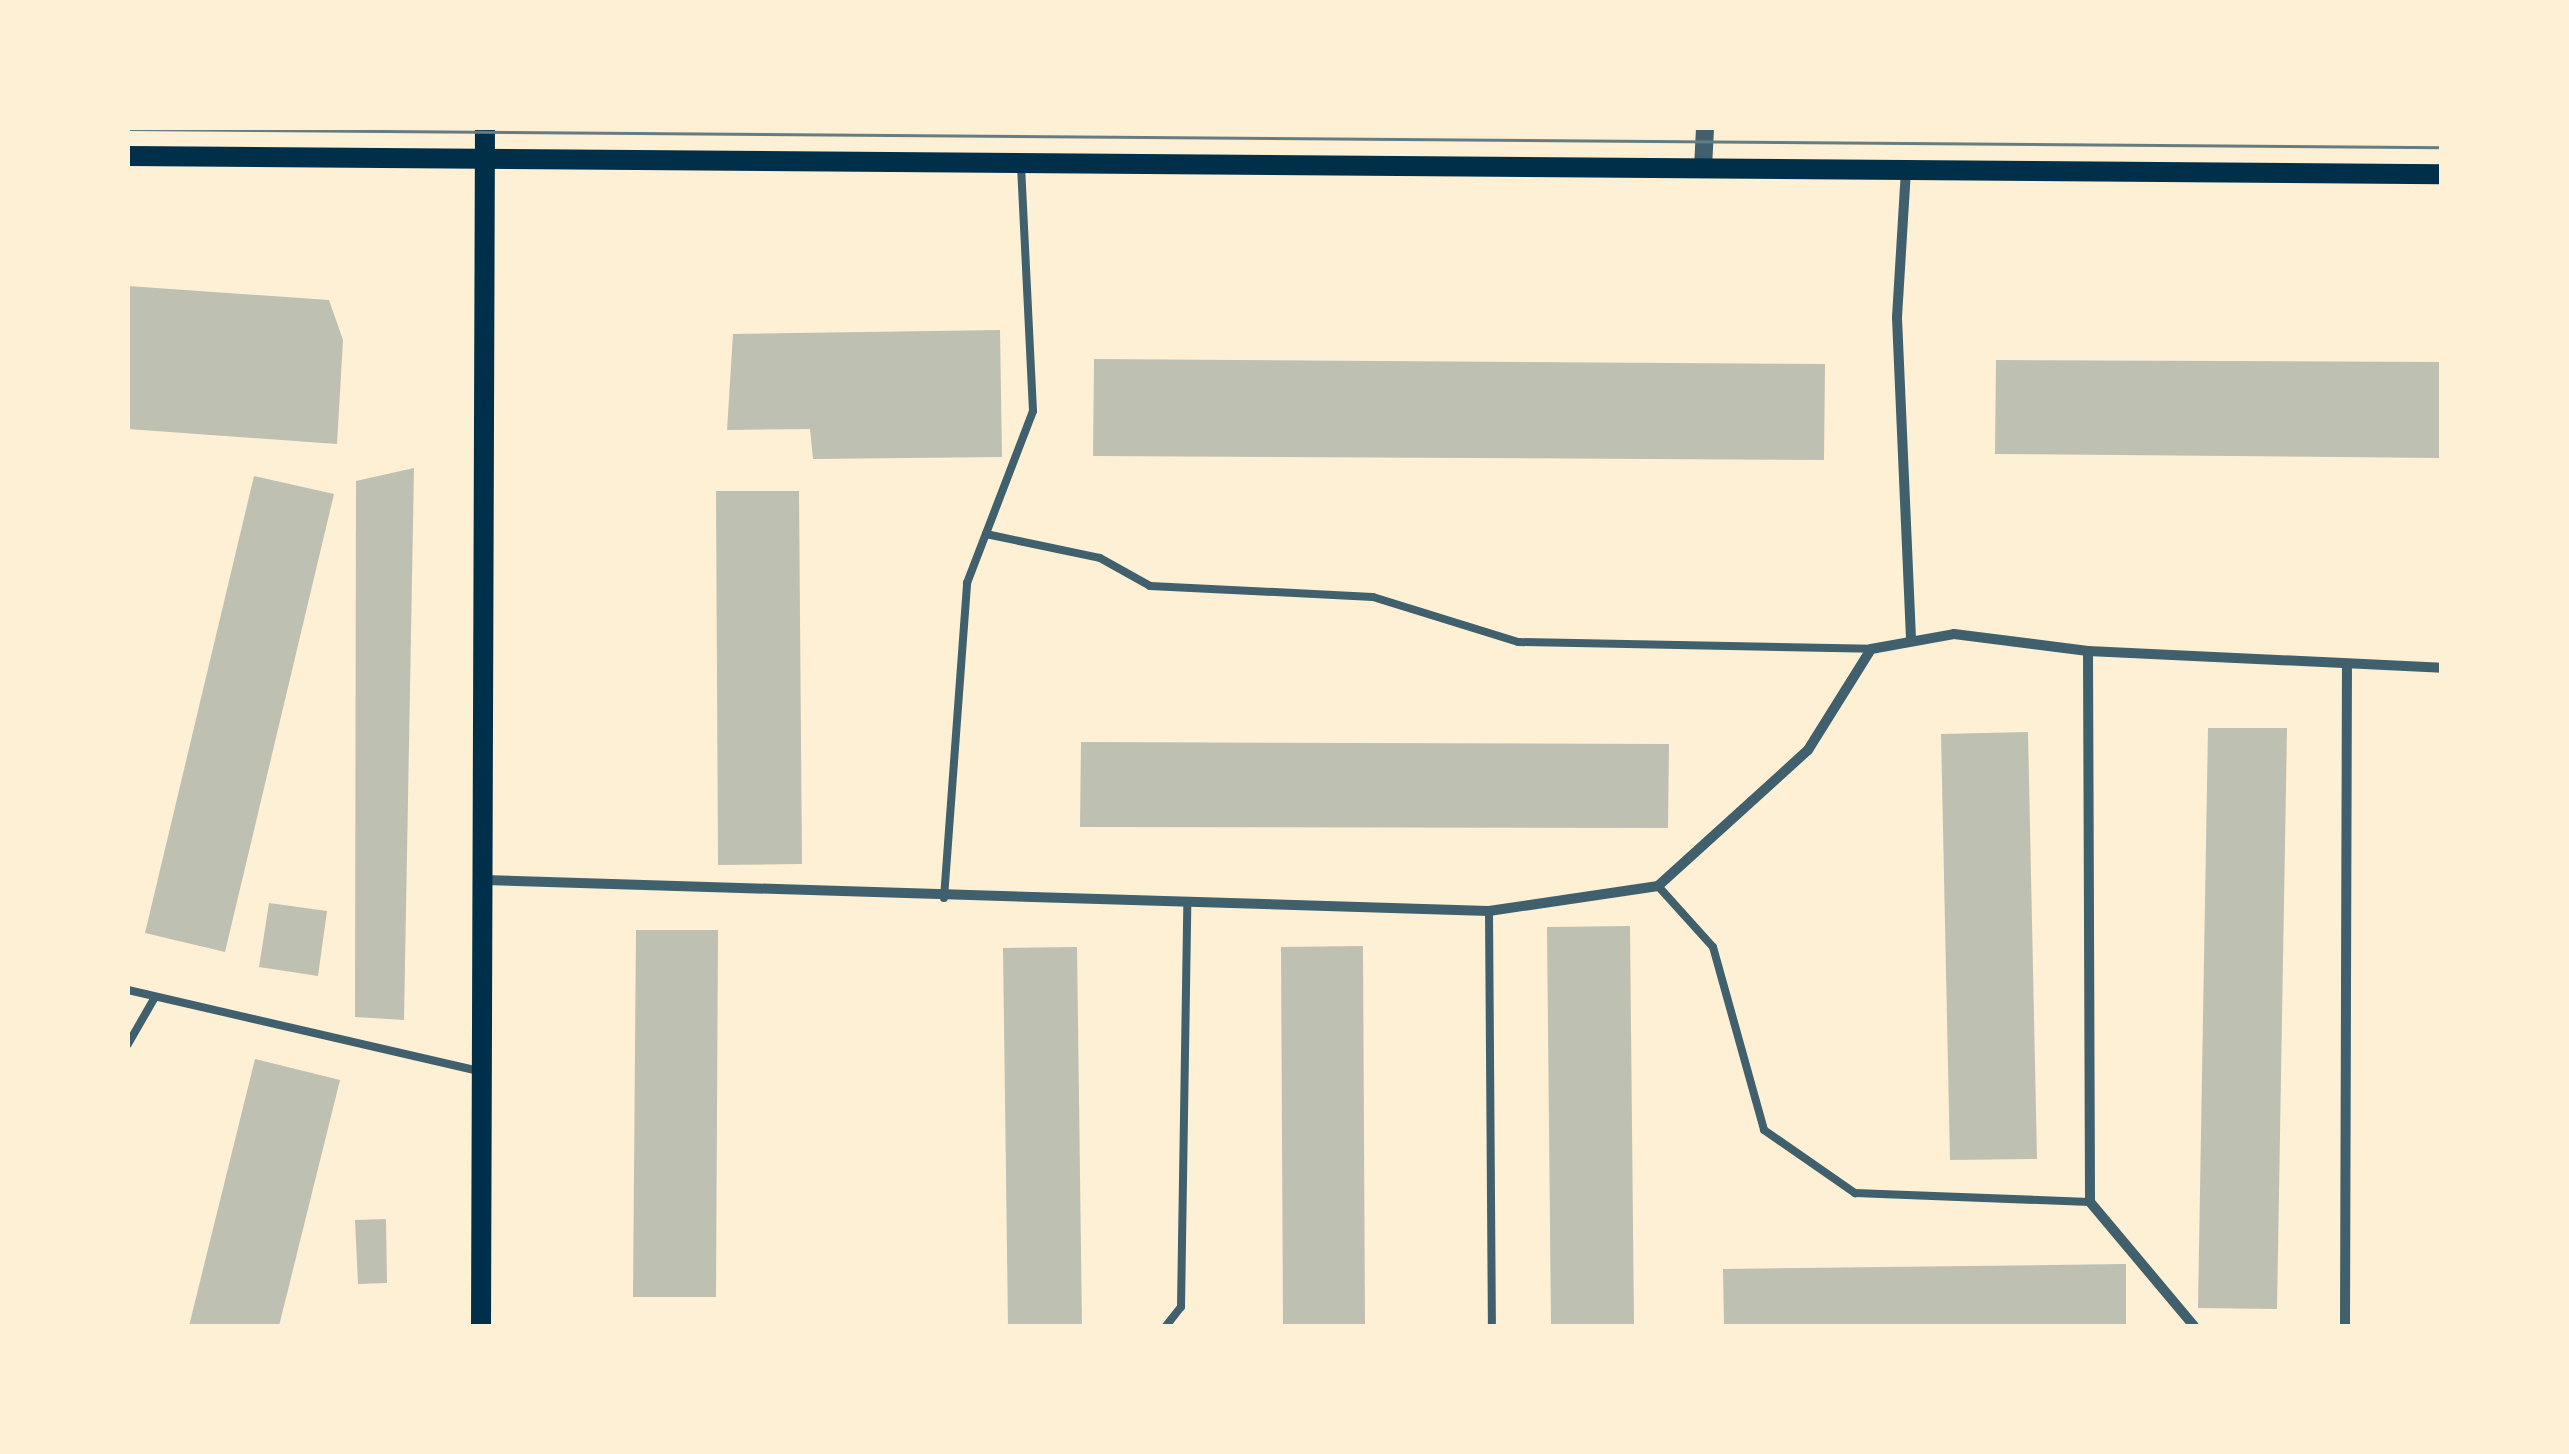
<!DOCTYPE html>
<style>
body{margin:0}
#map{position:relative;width:2569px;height:1454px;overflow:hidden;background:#fdf0d5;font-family:"Exo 2",sans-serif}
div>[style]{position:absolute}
.building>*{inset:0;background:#bec0b2}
.service>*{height:8px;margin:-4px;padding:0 4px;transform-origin:4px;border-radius:4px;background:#3f606c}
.minor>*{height:10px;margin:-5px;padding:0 5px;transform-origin:5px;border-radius:5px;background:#3f606c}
.tertiary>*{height:18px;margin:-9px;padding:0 9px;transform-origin:9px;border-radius:9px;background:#3f606c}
.secondary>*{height:20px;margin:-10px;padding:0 10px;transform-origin:10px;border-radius:10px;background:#003049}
.tram>*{height:2.5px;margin:-1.25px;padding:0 1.25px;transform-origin:1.25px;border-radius:1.25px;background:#657d81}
span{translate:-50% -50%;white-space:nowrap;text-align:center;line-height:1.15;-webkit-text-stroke:8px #fdf0d5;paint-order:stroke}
.frame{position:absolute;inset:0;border:130px solid #fdf0d5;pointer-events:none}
</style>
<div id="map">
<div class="building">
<div style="clip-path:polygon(128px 286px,329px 300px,343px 340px,337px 444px,128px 429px)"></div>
<div style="clip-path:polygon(1000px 330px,1002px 457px,813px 459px,810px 429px,727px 430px,733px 334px)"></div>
<div style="clip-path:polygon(1094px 359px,1825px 364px,1824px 460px,1093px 456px)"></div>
<div style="clip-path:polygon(1996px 360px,2442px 362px,2442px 458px,1995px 454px)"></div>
<div style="clip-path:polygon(414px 468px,404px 1020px,355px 1017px,356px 481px)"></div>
<div style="clip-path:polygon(254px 476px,334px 494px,225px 952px,145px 933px)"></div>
<div style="clip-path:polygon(716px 491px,799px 491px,802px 864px,718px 865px)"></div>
<div style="clip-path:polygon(2208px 728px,2287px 728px,2277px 1309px,2198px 1308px)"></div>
<div style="clip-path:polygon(2028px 732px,2037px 1159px,1950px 1160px,1941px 734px)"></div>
<div style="clip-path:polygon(1081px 742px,1669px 744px,1668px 828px,1080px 827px)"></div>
<div style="clip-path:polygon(269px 903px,327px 911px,318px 976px,259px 967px)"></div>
<div style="clip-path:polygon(1630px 926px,1634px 1326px,1551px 1326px,1547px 927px)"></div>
<div style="clip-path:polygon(636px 930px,718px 930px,716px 1297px,633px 1297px)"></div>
<div style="clip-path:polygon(1363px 946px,1365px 1326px,1283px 1326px,1281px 947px)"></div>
<div style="clip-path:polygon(1077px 947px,1082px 1326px,1008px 1326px,1003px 948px)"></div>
<div style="clip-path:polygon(255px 1059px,340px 1080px,279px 1326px,189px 1326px)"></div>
<div style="clip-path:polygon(386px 1219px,387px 1283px,358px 1284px,355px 1220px)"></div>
<div style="clip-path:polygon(2126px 1264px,2126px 1326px,1724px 1326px,1723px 1269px)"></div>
</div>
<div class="service">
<div style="left:986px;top:534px;width:116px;rotate:11.9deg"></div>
<div style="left:1100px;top:558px;width:57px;rotate:29.2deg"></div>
<div style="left:1150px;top:586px;width:223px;rotate:2.8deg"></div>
<div style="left:1373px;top:597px;width:152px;rotate:17.2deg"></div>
<div style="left:1518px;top:642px;width:353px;rotate:1.1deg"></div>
<div style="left:1658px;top:886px;width:82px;rotate:48deg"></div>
<div style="left:1713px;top:947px;width:190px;rotate:74.4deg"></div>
<div style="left:1764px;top:1130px;width:111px;rotate:34.7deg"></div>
<div style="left:1855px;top:1193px;width:235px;rotate:2.2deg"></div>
<div style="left:944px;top:898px;width:316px;rotate:-85.8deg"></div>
<div style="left:967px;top:583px;width:184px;rotate:-69deg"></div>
<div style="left:1033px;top:411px;width:244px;rotate:-92.8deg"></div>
<div style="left:1489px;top:911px;width:415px;rotate:89.6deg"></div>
<div style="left:128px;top:990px;width:360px;rotate:13deg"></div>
<div style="left:128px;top:1044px;width:54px;rotate:-60.1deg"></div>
<div style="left:1166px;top:1326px;width:24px;rotate:-52deg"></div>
<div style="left:1181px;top:1307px;width:401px;rotate:-89.1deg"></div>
</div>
<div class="minor">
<div style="left:1906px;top:170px;width:148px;rotate:93.5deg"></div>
<div style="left:1897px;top:318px;width:320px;rotate:87.5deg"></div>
<div style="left:2088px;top:651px;width:354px;rotate:2.7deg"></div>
<div style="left:484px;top:880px;width:1005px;rotate:1.77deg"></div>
<div style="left:1489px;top:911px;width:171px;rotate:-8.4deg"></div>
<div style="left:1658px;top:886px;width:202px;rotate:-42.2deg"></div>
<div style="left:1808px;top:750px;width:119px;rotate:-58deg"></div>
<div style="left:1871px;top:649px;width:84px;rotate:-10.2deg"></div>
<div style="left:1954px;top:634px;width:135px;rotate:7.2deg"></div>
<div style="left:2088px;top:651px;width:551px;rotate:89.79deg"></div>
<div style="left:2090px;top:1202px;width:162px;rotate:50deg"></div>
<div style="left:2345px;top:1326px;width:657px;rotate:-89.83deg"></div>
</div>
<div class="tertiary">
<div style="left:1703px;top:168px;width:40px;rotate:-87.1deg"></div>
</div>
<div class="secondary">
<div style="left:128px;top:156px;width:2314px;rotate:0.45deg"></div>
<div style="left:481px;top:1326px;width:1198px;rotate:-89.81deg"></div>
</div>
<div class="tram">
<div style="left:128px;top:129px;width:2314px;rotate:0.45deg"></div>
</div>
<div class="frame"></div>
</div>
